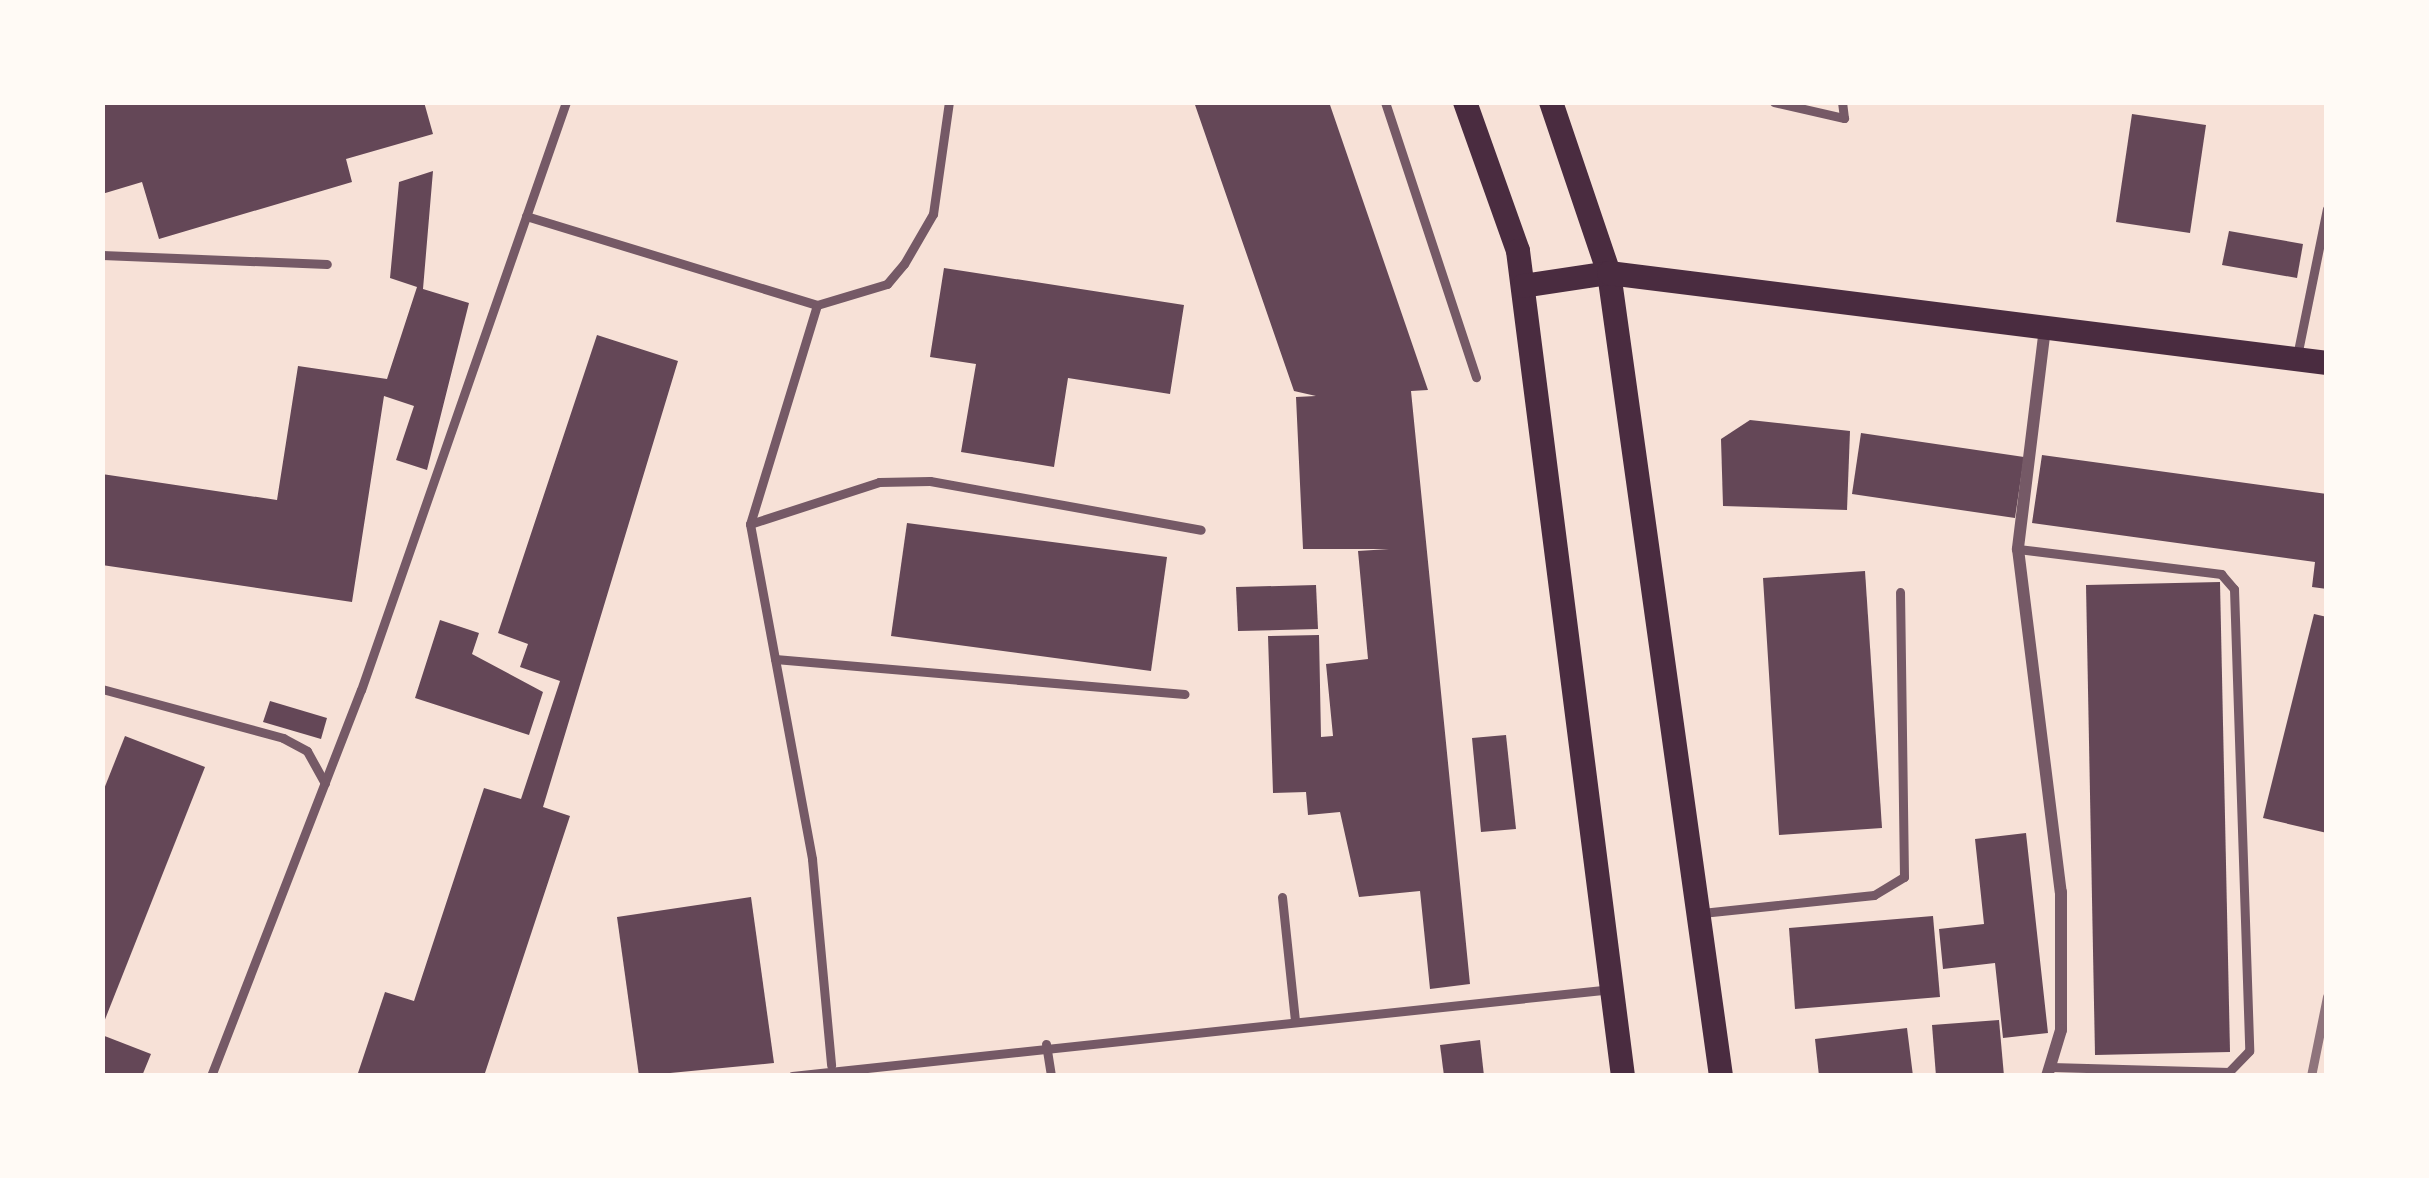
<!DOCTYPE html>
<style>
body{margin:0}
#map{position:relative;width:2429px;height:1178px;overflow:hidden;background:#f7e1d7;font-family:Montserrat,sans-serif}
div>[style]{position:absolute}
.building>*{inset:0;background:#644757}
.service>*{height:9px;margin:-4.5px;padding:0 4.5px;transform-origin:4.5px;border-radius:4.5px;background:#755966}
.minor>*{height:12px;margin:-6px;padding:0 6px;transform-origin:6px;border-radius:6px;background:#755966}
.secondary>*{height:24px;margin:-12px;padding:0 12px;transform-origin:12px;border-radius:12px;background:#4a2c40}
.rail>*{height:9px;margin:-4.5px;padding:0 4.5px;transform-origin:4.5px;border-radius:4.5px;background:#8f747c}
span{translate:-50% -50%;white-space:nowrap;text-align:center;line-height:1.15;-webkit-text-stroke:9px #fffaf5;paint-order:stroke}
.frame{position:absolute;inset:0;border:105px solid #fffaf5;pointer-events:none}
</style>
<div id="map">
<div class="building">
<div style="clip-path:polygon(102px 102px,424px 102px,433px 134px,346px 159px,352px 182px,159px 239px,142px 182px,102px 194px)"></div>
<div style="clip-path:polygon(1194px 102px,1329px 102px,1428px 390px,1411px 391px,1470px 984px,1430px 989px,1420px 891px,1359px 897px,1340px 812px,1308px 815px,1306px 792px,1273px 793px,1268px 636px,1319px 635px,1321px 737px,1333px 736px,1326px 664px,1368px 659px,1358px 551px,1389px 549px,1303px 549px,1296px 397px,1316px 396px,1294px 391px)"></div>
<div style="clip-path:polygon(2132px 114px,2206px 125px,2190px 233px,2116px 222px)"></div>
<div style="clip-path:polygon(433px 171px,423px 289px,469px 303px,427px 470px,396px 460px,414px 406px,384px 396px,352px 602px,102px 565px,102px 474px,277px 500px,298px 366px,387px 379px,417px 287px,390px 278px,399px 182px)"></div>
<div style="clip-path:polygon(2229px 231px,2303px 244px,2297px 278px,2222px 265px)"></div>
<div style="clip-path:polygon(944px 268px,1184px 305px,1170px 394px,1068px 378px,1054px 467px,961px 452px,976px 364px,930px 357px)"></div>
<div style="clip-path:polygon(597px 335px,678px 361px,543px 807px,570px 816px,484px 1076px,357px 1076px,385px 992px,414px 1001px,484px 788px,521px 799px,560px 681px,520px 667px,528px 644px,498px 633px)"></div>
<div style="clip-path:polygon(1750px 420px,1850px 431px,1847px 510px,1723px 506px,1721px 439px)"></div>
<div style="clip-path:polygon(1861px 433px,2024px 457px,2015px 518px,1852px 494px)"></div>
<div style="clip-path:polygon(2042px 455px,2327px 494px,2327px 589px,2312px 587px,2315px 562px,2032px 523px)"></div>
<div style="clip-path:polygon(907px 523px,1167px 557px,1151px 671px,891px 636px)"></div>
<div style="clip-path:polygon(1865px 571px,1882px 828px,1779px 835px,1763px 578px)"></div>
<div style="clip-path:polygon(2220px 582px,2230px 1052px,2095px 1055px,2086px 585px)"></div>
<div style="clip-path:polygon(1316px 585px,1318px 629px,1238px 631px,1236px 587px)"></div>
<div style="clip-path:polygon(2314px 614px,2327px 617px,2327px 833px,2263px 818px)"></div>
<div style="clip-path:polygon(440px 620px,479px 633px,472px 654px,543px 692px,529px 735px,415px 698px)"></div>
<div style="clip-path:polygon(270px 701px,327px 718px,321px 739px,263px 722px)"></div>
<div style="clip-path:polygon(1506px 735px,1516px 829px,1481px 832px,1472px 738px)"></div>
<div style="clip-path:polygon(125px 736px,205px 767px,102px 1027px,102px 794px)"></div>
<div style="clip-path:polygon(2026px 833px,2048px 1033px,2003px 1038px,1995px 963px,1943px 969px,1939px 929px,1984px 924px,1975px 839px)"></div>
<div style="clip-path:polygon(751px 897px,774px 1063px,639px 1076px,617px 917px)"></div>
<div style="clip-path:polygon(1933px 916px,1940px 997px,1795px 1009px,1789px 928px)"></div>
<div style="clip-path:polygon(1999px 1020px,2004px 1076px,1936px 1076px,1932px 1025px)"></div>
<div style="clip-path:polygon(1907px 1028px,1913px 1076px,1819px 1076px,1815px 1039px)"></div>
<div style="clip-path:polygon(102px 1035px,151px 1054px,142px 1076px,102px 1076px)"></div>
<div style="clip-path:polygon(1480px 1040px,1484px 1076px,1444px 1076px,1440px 1045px)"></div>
</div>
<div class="service">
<div style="left:1385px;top:102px;width:290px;rotate:71.7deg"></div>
<div style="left:1774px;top:102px;width:72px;rotate:12.9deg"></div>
<div style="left:1844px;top:118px;width:16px;rotate:-97deg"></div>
<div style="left:526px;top:216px;width:304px;rotate:17deg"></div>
<div style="left:817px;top:305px;width:229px;rotate:107deg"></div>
<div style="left:750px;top:524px;width:341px;rotate:79.5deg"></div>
<div style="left:812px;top:859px;width:207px;rotate:84.7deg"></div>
<div style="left:102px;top:255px;width:225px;rotate:2.3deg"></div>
<div style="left:817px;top:305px;width:73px;rotate:-16.7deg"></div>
<div style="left:887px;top:284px;width:26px;rotate:-50deg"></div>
<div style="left:904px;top:264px;width:58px;rotate:-59.9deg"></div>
<div style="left:933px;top:214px;width:113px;rotate:-81.9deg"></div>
<div style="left:2297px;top:356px;width:150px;rotate:-78.5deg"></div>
<div style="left:750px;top:524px;width:136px;rotate:-18deg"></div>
<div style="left:879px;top:482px;width:51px;rotate:-1.1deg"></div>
<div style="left:930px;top:481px;width:275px;rotate:10.2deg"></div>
<div style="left:2018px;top:549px;width:205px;rotate:7deg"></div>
<div style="left:2221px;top:574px;width:20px;rotate:49deg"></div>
<div style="left:2234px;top:589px;width:462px;rotate:88.1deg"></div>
<div style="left:2249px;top:1051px;width:29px;rotate:134deg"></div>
<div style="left:2229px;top:1072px;width:178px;rotate:-178.4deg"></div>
<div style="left:775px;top:659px;width:411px;rotate:4.9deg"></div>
<div style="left:102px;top:689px;width:188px;rotate:15.1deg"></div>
<div style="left:283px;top:738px;width:27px;rotate:28deg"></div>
<div style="left:307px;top:751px;width:37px;rotate:61deg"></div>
<div style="left:1282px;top:897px;width:124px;rotate:84deg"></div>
<div style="left:1702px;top:913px;width:173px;rotate:-6deg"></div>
<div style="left:1874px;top:895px;width:35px;rotate:-31deg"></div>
<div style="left:1904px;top:877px;width:285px;rotate:-90.8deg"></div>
<div style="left:1046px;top:1044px;width:32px;rotate:81deg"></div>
<div style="left:211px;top:1076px;width:414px;rotate:-68.8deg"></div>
<div style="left:361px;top:690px;width:623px;rotate:-70.78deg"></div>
<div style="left:792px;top:1076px;width:825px;rotate:-6.06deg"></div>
</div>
<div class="minor">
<div style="left:2045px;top:328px;width:223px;rotate:97deg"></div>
<div style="left:2018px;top:549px;width:346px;rotate:82.9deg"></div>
<div style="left:2061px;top:892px;width:138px;rotate:90deg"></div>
<div style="left:2061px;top:1030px;width:48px;rotate:106.9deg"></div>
</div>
<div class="secondary">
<div style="left:1465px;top:102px;width:158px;rotate:70.4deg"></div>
<div style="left:1518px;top:251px;width:832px;rotate:82.75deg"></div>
<div style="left:1551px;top:102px;width:181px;rotate:71.3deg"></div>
<div style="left:1609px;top:273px;width:811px;rotate:82.06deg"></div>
<div style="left:1523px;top:286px;width:87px;rotate:-8.6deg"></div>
<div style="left:1609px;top:273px;width:724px;rotate:7.14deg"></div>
</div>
<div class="rail">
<div style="left:2311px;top:1076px;width:81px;rotate:-78.6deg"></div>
</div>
<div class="frame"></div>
</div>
